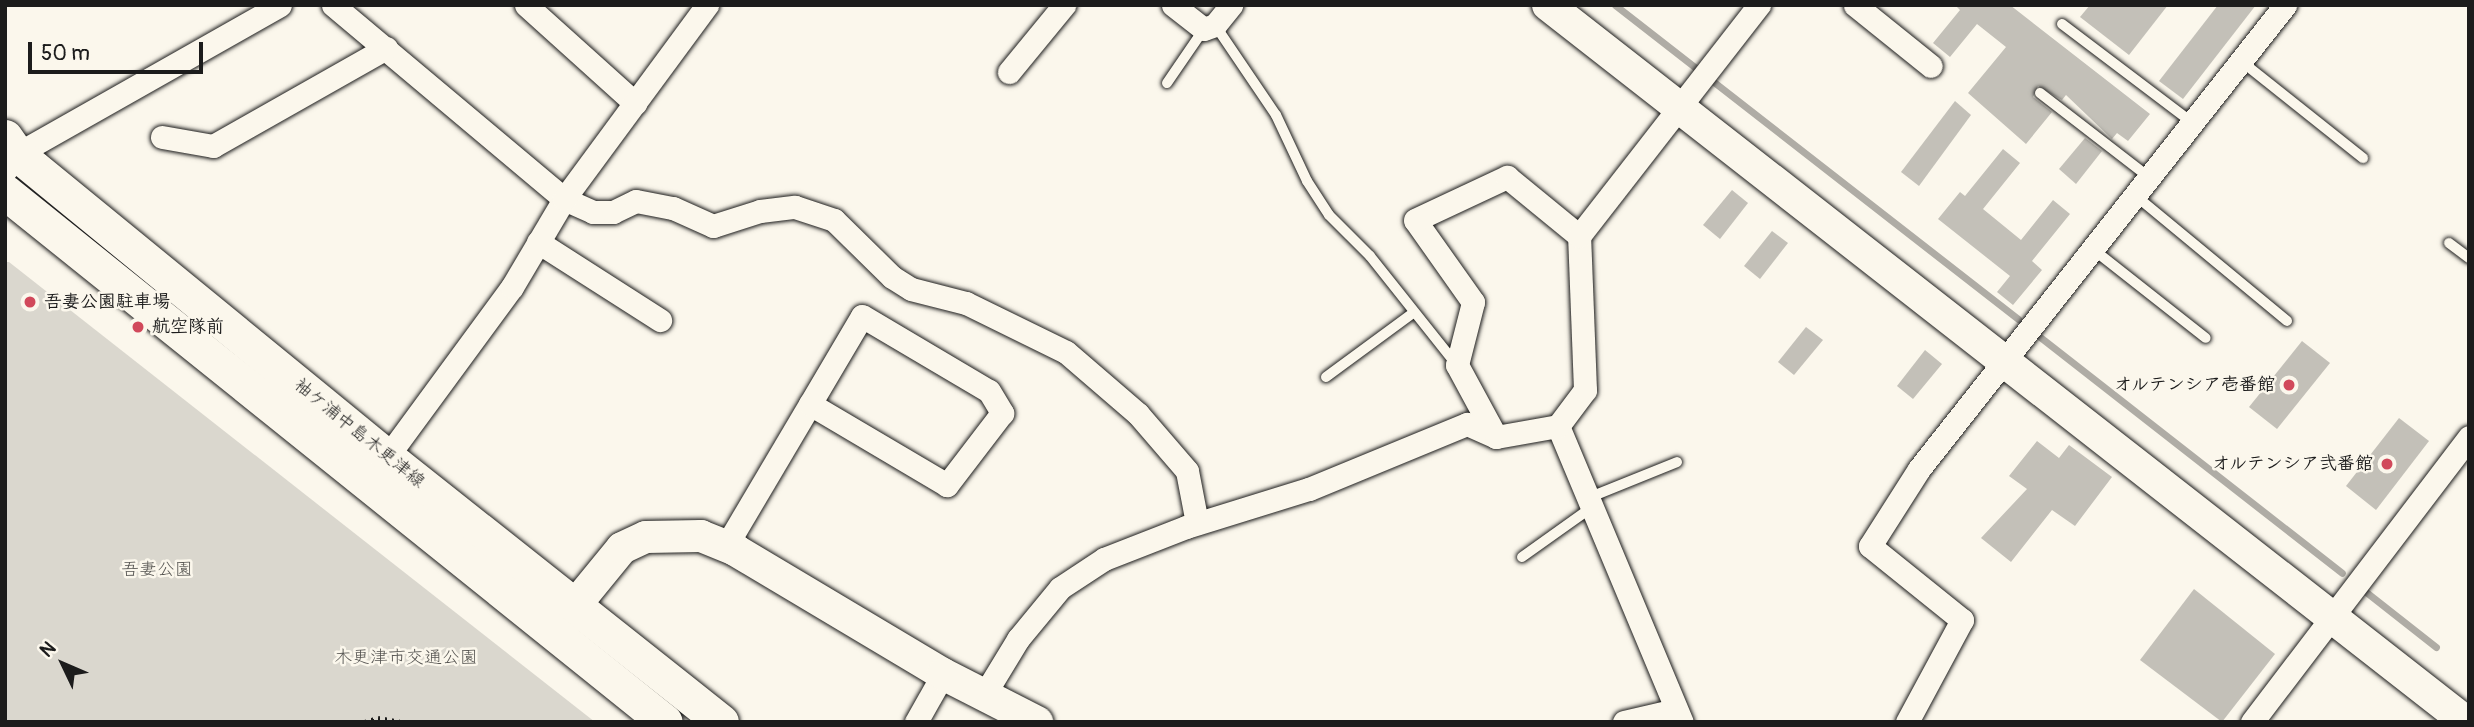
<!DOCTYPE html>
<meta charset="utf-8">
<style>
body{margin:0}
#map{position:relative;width:2474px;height:727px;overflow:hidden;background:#fbf7ec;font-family:Pangolin,"Klee One",sans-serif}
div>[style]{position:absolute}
.green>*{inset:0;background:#dad7ce}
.stream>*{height:7px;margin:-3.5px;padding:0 3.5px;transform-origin:3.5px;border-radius:3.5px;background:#afaca5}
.building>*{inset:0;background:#c3c0b8}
.path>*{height:4.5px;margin-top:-2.25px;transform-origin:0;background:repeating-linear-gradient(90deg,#1c1c1c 0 2px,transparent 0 7px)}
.roads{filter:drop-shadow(0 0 2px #1c1c1c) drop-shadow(0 0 2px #1c1c1c)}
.lane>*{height:10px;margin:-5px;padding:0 5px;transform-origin:5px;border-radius:5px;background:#fbf7ec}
.street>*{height:23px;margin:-11.5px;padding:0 11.5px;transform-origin:11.5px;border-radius:11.5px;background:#fbf7ec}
.secondary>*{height:32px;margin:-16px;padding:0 16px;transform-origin:16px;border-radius:16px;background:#fbf7ec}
.primary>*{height:35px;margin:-17.5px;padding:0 17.5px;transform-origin:17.5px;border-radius:17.5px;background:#fbf7ec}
.dots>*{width:19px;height:19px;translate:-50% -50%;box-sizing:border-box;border:4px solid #fbf7ec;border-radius:50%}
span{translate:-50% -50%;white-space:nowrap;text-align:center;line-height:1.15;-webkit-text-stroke:5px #fbf7ec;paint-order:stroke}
.poi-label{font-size:18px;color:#1c1c1c;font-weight:700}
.left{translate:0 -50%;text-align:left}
.right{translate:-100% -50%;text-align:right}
.street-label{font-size:18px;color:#1c1c1c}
.park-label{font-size:18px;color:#555451}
.frame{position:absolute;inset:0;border:7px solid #1c1c1c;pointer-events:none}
.north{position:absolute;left:28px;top:629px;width:70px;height:70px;-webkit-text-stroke:5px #fbf7ec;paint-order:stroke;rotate:314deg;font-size:19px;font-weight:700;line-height:28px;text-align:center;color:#1c1c1c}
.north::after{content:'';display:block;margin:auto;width:24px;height:32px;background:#1c1c1c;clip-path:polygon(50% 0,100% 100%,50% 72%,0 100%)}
.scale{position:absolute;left:28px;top:42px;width:175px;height:32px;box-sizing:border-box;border:4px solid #1c1c1c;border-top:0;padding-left:9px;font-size:21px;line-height:24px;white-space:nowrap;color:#1c1c1c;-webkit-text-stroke:5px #fbf7ec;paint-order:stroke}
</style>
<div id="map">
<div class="green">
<div style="clip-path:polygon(5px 262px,9px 262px,595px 722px,5px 722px)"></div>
</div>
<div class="stream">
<div style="left:1615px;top:5px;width:511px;rotate:37.92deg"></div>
<div style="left:2040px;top:337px;width:383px;rotate:38deg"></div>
<div style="left:2366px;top:592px;width:89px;rotate:38.2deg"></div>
</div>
<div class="building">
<div style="clip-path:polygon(1955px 5px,2010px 5px,2150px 114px,2128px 141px,2117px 133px,2112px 139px,2066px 95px,2062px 100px,2038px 86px,2033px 97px,2052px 112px,2026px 144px,1968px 93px,2006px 47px,1977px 24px,1950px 57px,1933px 43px,1960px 10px)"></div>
<div style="clip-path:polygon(2090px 5px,2168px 5px,2129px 55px,2080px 17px)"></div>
<div style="clip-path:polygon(2218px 5px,2256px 5px,2183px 99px,2159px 81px)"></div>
<div style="clip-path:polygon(1955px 101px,1971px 115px,1919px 186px,1901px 172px)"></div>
<div style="clip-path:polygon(2085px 138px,2102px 151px,2076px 184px,2059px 169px)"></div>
<div style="clip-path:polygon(2003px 149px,2020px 163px,1983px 209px,2021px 240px,2053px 200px,2070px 214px,2032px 261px,2042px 270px,2013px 305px,1997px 292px,2010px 276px,1938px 219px,1960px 192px,1965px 196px)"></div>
<div style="clip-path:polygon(1732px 190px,1748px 203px,1720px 239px,1703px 225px)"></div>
<div style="clip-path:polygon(1772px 231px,1788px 243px,1760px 279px,1744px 266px)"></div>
<div style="clip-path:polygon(1806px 327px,1823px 340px,1794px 375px,1778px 362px)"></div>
<div style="clip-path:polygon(2302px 341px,2330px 363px,2277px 429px,2249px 407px)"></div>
<div style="clip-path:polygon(1925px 350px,1942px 364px,1913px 399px,1897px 386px)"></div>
<div style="clip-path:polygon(2399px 418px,2429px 441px,2376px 510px,2346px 486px)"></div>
<div style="clip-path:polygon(2037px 441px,2059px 458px,2069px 445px,2112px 477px,2075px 526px,2052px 510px,2011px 562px,1981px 538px,2027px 489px,2009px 476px)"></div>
<div style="clip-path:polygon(2194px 589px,2275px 654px,2222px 722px,2140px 660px)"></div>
</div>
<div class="path">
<div style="left:365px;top:722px;width:14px;rotate:-17deg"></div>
<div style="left:378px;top:718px;width:22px;rotate:10deg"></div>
</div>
<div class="roads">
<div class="lane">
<div style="left:2062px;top:24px;width:164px;rotate:37.1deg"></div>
<div style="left:1215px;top:25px;width:109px;rotate:55.9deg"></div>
<div style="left:1276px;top:115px;width:73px;rotate:64.8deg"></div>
<div style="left:1307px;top:181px;width:40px;rotate:57.1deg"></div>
<div style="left:1329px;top:215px;width:58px;rotate:45deg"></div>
<div style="left:1370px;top:256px;width:137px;rotate:51.5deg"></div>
<div style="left:2241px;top:61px;width:156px;rotate:38.5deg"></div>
<div style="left:1167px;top:83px;width:65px;rotate:-55.6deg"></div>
<div style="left:2040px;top:93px;width:139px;rotate:37.7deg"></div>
<div style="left:2136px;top:196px;width:196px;rotate:39.6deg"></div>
<div style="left:2449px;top:243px;width:25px;rotate:37deg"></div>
<div style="left:2094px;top:250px;width:142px;rotate:38.2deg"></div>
<div style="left:1326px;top:377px;width:108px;rotate:-36.3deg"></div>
<div style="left:1588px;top:498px;width:96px;rotate:-22deg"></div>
<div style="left:1522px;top:557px;width:86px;rotate:-35.5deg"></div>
</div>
<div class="street">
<div style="left:333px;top:5px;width:302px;rotate:40deg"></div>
<div style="left:564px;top:199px;width:32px;rotate:24deg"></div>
<div style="left:593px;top:212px;width:20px"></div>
<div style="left:613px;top:212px;width:25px;rotate:-26deg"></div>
<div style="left:636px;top:201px;width:38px;rotate:11deg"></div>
<div style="left:673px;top:208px;width:44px;rotate:24.2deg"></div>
<div style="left:713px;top:226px;width:49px;rotate:-17.7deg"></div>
<div style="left:760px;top:211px;width:35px;rotate:-7deg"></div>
<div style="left:795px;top:207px;width:41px;rotate:18.4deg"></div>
<div style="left:834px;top:220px;width:81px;rotate:44.5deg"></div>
<div style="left:892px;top:277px;width:22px;rotate:32deg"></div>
<div style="left:911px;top:289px;width:57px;rotate:14.3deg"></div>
<div style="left:966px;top:303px;width:111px;rotate:26.1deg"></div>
<div style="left:1066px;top:352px;width:95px;rotate:40.7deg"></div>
<div style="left:1138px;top:414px;width:75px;rotate:49.3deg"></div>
<div style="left:1187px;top:471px;width:53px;rotate:79.1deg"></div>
<div style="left:526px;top:5px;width:147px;rotate:42deg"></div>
<div style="left:1173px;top:5px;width:39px;rotate:38deg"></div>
<div style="left:1204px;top:29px;width:12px;rotate:-20deg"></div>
<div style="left:1215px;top:25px;width:26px;rotate:-51deg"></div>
<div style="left:1855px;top:5px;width:97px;rotate:38.8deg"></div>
<div style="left:1009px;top:72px;width:87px;rotate:-50.6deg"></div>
<div style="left:162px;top:137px;width:52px;rotate:10deg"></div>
<div style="left:213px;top:146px;width:199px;rotate:-29.5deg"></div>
<div style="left:5px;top:171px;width:21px;rotate:-55deg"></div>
<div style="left:17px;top:154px;width:302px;rotate:-29.5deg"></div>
<div style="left:538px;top:242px;width:145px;rotate:32.6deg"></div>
<div style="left:1558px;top:426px;width:321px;rotate:67.3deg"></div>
<div style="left:1496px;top:437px;width:82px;rotate:-118.4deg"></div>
<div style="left:1457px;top:365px;width:65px;rotate:-75.7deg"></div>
<div style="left:1473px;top:302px;width:100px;rotate:-125.3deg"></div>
<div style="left:1415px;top:220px;width:102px;rotate:-25.1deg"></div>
<div style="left:1507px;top:177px;width:93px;rotate:39.3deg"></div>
<div style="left:387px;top:457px;width:211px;rotate:-53.7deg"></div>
<div style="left:512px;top:287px;width:102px;rotate:-59.4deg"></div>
<div style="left:564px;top:199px;width:241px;rotate:-53.6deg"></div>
<div style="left:726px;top:546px;width:165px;rotate:-59.4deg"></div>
<div style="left:810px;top:404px;width:102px;rotate:-59.4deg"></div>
<div style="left:862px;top:316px;width:147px;rotate:30.6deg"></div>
<div style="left:989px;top:391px;width:26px;rotate:59deg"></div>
<div style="left:1002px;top:413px;width:91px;rotate:127.4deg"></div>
<div style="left:947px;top:485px;width:159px;rotate:-149.4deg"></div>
<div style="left:984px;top:695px;width:66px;rotate:-58.7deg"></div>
<div style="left:1018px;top:639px;width:66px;rotate:-50.5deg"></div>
<div style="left:1060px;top:588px;width:53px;rotate:-33.4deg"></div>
<div style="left:1104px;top:559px;width:88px;rotate:-21.3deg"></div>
<div style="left:1186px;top:527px;width:129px;rotate:-17.2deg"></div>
<div style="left:1309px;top:489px;width:171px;rotate:-22.4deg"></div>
<div style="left:1467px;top:424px;width:32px;rotate:24deg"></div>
<div style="left:1496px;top:437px;width:63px;rotate:-10.1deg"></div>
<div style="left:1558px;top:426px;width:45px;rotate:-53.1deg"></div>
<div style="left:1585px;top:390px;width:154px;rotate:-92.2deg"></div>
<div style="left:1579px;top:236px;width:293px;rotate:-52.1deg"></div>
<div style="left:916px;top:722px;width:55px;rotate:-60.6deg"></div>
<div style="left:1624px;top:722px;width:52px;rotate:-13.2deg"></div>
<div style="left:1907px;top:722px;width:116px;rotate:-61.7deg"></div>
<div style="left:1962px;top:620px;width:118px;rotate:-141.2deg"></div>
<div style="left:1870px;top:546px;width:91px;rotate:-57.5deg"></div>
<div style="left:1919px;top:469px;width:591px;rotate:-51.73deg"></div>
<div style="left:2252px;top:722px;width:358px;rotate:-52.7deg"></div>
</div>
<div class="secondary">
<div style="left:1548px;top:5px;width:1165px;rotate:37.99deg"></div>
<div style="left:559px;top:625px;width:99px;rotate:-50.7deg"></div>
<div style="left:622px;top:548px;width:26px;rotate:-25deg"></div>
<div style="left:646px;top:537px;width:55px;rotate:-1deg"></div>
<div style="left:701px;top:536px;width:37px;rotate:22deg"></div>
<div style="left:735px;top:550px;width:242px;rotate:30.8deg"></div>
<div style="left:943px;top:674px;width:106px;rotate:27.1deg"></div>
</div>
<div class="primary">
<div style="left:5px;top:137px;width:21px;rotate:55deg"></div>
<div style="left:17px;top:154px;width:478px;rotate:39.3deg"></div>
<div style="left:387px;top:457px;width:426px;rotate:38.4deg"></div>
<div style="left:5px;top:192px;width:846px;rotate:38.77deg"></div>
</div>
</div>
<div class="dots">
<div style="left:30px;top:302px;background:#d1495b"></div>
<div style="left:138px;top:327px;background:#d1495b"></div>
<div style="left:2289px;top:385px;background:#d1495b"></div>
<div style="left:2387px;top:464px;background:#d1495b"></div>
</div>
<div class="poi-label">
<span class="left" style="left:44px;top:302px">吾妻公園駐車場</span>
<span class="left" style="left:152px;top:327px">航空隊前</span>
<span class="right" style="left:2275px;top:385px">オルテンシア壱番館</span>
<span class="right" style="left:2373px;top:464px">オルテンシア弐番館</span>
</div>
<div class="street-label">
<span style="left:359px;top:434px;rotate:39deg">袖ケ浦中島木更津線</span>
</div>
<div class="park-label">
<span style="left:157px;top:570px">吾妻公園</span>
<span style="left:406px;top:658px">木更津市交通公園</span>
</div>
<div class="frame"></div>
<div class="north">N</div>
<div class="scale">50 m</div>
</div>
